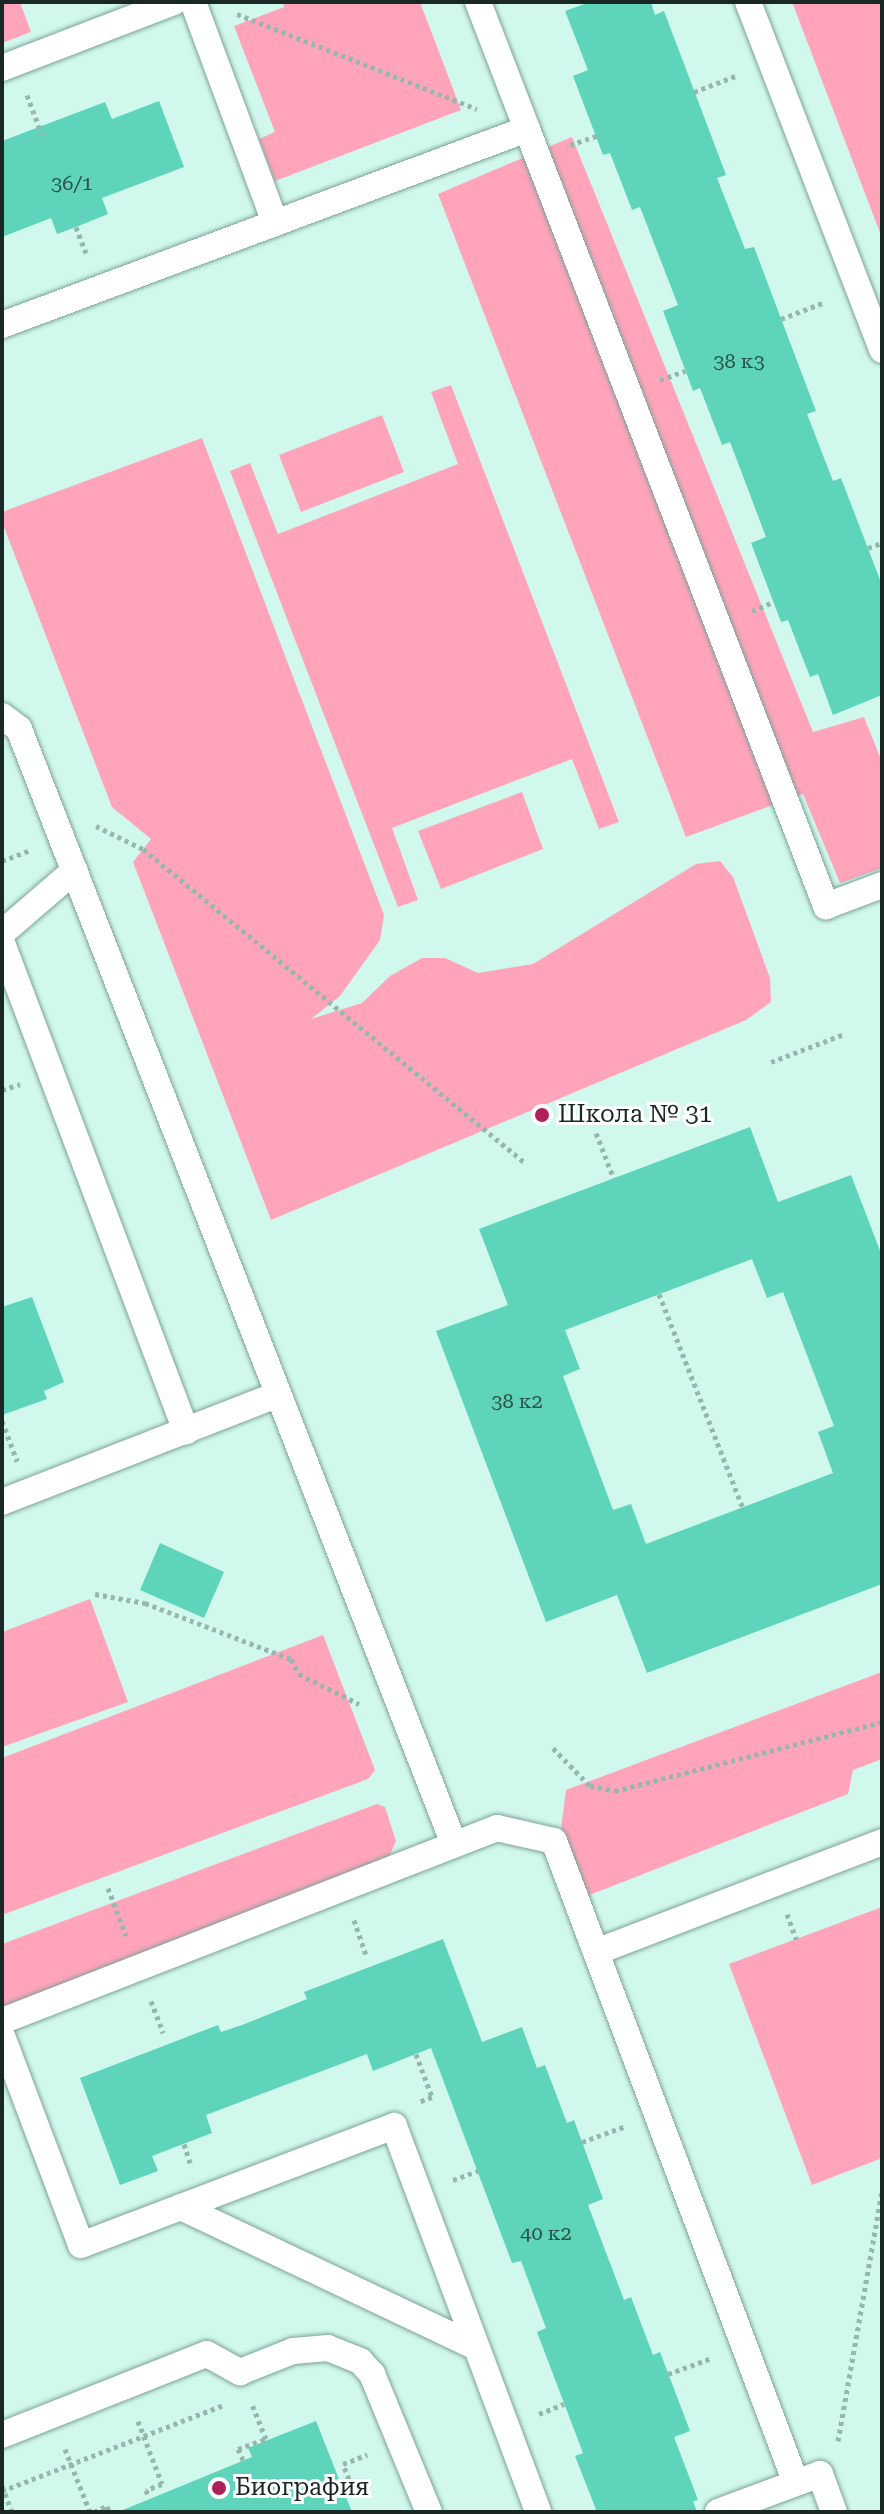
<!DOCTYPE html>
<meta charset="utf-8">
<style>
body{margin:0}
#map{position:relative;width:884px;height:2514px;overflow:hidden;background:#d1f8ec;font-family:"Roboto Serif",serif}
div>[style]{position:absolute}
.green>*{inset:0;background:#ffa4bb}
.building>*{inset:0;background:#5ed5ba}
.path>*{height:5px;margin-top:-2.5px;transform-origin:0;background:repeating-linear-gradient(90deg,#97b7ad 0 4px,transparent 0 8px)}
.roads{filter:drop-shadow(0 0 2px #7ea298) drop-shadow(0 0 2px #7ea298)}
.service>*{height:26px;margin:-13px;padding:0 13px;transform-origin:13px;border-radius:13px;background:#fff}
.dots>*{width:22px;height:22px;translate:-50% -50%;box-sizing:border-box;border:4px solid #fff;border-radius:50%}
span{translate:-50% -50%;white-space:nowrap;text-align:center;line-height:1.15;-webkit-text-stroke:6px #fff;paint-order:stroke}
.number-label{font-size:20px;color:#2a534a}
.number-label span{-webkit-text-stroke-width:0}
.poi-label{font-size:24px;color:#192824}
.left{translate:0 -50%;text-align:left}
.frame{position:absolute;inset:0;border:4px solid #192824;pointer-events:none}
</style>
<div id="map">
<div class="green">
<div style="clip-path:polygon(2px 2px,20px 2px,31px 32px,2px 43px)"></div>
<div style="clip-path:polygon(283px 2px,420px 2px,461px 110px,275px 181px,259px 139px,275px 132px,234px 26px,284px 7px)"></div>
<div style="clip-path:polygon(792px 2px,882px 2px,882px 238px)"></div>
<div style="clip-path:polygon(572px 137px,813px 732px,864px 717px,882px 762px,882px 868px,840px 883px,803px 794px,686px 837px,438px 194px)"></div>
<div style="clip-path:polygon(451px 385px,619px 822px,599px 829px,572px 759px,392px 828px,418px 900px,398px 907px,230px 471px,250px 463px,278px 534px,458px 464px,431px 392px)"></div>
<div style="clip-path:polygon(382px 415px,404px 472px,301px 512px,279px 455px)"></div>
<div style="clip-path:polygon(202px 438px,384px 915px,380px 940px,340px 996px,311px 1019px,362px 1003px,390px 976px,422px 958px,445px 958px,478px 973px,533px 964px,696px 864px,720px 861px,733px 877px,770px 978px,771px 1002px,746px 1020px,271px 1220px,133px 862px,151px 839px,112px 807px,2px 522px,2px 512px)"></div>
<div style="clip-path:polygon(522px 792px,543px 849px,441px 889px,418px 831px)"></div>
<div style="clip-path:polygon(90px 1599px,128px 1702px,2px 1747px,2px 1632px)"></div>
<div style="clip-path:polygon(323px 1635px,375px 1770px,368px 1779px,2px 1915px,2px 1758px)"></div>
<div style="clip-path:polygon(882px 1672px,882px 1759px,853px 1770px,848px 1794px,587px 1896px,561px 1829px,566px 1790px)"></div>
<div style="clip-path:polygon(377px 1804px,385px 1807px,396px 1841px,388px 1859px,2px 2008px,2px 1944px)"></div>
<div style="clip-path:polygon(882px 1907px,882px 2158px,812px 2185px,729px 1964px)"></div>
</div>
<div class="building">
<div style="clip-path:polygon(590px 2px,651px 2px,655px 15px,664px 11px,726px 175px,717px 178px,745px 249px,754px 247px,816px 411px,807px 414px,833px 481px,841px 478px,882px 585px,882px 695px,833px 715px,818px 674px,810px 677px,788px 620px,781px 622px,751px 543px,766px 537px,730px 442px,722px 445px,700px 388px,693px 391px,663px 311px,678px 305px,640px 207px,632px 210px,610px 153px,603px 155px,573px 76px,588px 70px,565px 11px)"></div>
<div style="clip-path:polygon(159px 101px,184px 167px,102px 198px,108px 214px,76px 227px,57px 234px,51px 218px,2px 237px,2px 141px,105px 102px,112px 119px)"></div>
<div style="clip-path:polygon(evenodd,750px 1127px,778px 1202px,851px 1175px,882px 1256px,882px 1584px,647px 1673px,617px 1595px,546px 1622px,436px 1331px,508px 1305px,479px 1229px,750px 1127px,752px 1259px,767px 1298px,783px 1292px,834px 1426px,818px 1432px,833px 1473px,646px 1544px,631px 1504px,613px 1510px,563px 1376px,580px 1369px,565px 1330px,752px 1259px)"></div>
<div style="clip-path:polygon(32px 1297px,64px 1382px,44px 1391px,47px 1399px,2px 1415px,2px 1307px)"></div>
<div style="clip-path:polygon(160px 1543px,224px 1572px,204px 1618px,140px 1590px)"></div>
<div style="clip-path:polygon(443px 1939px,482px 2042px,522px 2027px,537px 2068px,545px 2065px,567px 2123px,574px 2120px,603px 2199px,588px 2205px,624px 2300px,631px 2297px,653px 2355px,660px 2352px,690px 2431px,674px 2437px,698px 2500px,693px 2501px,697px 2512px,597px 2512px,575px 2456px,583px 2453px,537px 2332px,546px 2328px,521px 2261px,512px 2263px,431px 2048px,373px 2071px,367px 2054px,206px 2115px,212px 2133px,152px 2156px,158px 2171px,120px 2185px,80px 2078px,218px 2025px,221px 2032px,242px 2025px,307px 1999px,304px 1992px)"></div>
<div style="clip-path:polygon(316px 2421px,352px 2512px,118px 2512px,252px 2457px,248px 2448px)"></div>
</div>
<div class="path">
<div style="left:237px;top:14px;width:258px;rotate:21.6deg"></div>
<div style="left:694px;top:92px;width:47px;rotate:-21.1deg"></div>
<div style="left:27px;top:95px;width:43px;rotate:69.4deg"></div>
<div style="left:570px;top:145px;width:28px;rotate:-19deg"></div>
<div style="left:76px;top:227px;width:31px;rotate:69deg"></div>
<div style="left:781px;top:319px;width:47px;rotate:-21.1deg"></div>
<div style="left:660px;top:380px;width:27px;rotate:-20deg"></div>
<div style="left:868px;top:548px;width:15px;rotate:-20deg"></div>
<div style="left:752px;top:611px;width:23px;rotate:-23deg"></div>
<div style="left:96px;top:826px;width:52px;rotate:26.1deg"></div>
<div style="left:143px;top:849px;width:493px;rotate:39.4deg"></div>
<div style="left:2px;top:861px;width:30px;rotate:-21deg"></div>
<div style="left:771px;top:1062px;width:78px;rotate:-21deg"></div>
<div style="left:2px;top:1090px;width:19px;rotate:-18deg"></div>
<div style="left:596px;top:1133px;width:49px;rotate:68.6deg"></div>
<div style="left:659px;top:1294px;width:230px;rotate:68.6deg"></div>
<div style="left:2px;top:1421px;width:43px;rotate:69.4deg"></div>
<div style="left:95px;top:1594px;width:51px;rotate:10.2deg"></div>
<div style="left:145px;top:1603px;width:156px;rotate:21deg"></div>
<div style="left:291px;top:1659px;width:17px;rotate:62deg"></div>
<div style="left:299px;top:1674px;width:67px;rotate:26.6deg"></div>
<div style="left:553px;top:1748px;width:53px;rotate:45.8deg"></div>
<div style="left:590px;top:1786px;width:25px;rotate:11deg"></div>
<div style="left:615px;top:1791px;width:276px;rotate:-14.5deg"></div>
<div style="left:108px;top:1888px;width:51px;rotate:69.4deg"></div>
<div style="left:787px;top:1914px;width:27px;rotate:70deg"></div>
<div style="left:354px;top:1920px;width:39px;rotate:71deg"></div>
<div style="left:151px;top:2001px;width:34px;rotate:69deg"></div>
<div style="left:416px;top:2054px;width:46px;rotate:69.6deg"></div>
<div style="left:432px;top:2097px;width:14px;rotate:159deg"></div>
<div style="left:582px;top:2142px;width:47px;rotate:-20deg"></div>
<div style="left:184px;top:2144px;width:22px;rotate:72deg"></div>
<div style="left:453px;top:2180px;width:27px;rotate:-20deg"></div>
<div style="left:668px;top:2374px;width:47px;rotate:-20deg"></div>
<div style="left:539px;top:2414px;width:27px;rotate:-22deg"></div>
<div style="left:138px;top:2421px;width:67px;rotate:69.1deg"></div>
<div style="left:162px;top:2484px;width:17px;rotate:159deg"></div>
<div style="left:146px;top:2490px;width:8px;rotate:67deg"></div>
<div style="left:838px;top:2441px;width:253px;rotate:-80deg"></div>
<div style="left:65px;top:2449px;width:68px;rotate:68.4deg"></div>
<div style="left:243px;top:2460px;width:12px;rotate:-114deg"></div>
<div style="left:238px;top:2449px;width:30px;rotate:-20deg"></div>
<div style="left:266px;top:2439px;width:38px;rotate:-112deg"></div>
<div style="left:340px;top:2482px;width:9px;rotate:-18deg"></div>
<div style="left:349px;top:2479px;width:16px;rotate:-112deg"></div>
<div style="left:343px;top:2464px;width:26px;rotate:-21deg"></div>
<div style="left:2px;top:2486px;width:28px;rotate:69deg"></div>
<div style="left:2px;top:2491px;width:238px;rotate:-21.2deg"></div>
<div style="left:94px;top:2512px;width:14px;rotate:-25deg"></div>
<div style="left:107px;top:2506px;width:6px;rotate:72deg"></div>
</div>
<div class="roads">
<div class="service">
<div style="left:193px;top:2px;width:236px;rotate:69.6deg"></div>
<div style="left:748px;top:2px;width:373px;rotate:68.9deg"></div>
<div style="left:2px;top:68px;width:184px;rotate:-21deg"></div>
<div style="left:527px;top:129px;width:833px;rotate:68.95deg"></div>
<div style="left:826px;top:906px;width:60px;rotate:-20.6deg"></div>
<div style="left:2px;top:325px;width:560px;rotate:-20.47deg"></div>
<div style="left:527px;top:129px;width:136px;rotate:-111.1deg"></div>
<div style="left:2px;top:716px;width:21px;rotate:37deg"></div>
<div style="left:19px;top:729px;width:1197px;rotate:68.69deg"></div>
<div style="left:2px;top:933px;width:96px;rotate:-40.8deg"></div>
<div style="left:2px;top:943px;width:522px;rotate:69.34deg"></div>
<div style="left:2px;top:1502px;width:295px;rotate:-21.3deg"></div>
<div style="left:596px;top:1952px;width:306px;rotate:-21deg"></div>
<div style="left:2px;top:2021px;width:531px;rotate:-21.3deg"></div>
<div style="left:497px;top:1828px;width:58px;rotate:12.8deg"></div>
<div style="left:554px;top:1841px;width:686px;rotate:69.35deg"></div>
<div style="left:2px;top:2036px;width:223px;rotate:69.3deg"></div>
<div style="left:81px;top:2245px;width:335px;rotate:-20.8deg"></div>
<div style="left:394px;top:2126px;width:412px;rotate:69.5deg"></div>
<div style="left:181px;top:2207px;width:327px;rotate:25.4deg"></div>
<div style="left:2px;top:2435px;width:220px;rotate:-21.6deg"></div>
<div style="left:207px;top:2354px;width:38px;rotate:29deg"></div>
<div style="left:240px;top:2372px;width:57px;rotate:-21.6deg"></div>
<div style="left:293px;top:2351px;width:35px;rotate:-5deg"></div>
<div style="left:328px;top:2348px;width:35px;rotate:22deg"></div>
<div style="left:360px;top:2361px;width:18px;rotate:47deg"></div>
<div style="left:372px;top:2374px;width:149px;rotate:67.6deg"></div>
<div style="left:718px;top:2512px;width:109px;rotate:-20.4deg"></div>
<div style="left:820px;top:2474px;width:40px;rotate:69.8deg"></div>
</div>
</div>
<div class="dots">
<div style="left:542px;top:1115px;background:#ae2059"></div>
<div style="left:219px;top:2488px;background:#ae2059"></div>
</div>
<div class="number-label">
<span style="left:72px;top:183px">36/1</span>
<span style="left:739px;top:361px">38 к3</span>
<span style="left:517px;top:1401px">38 к2</span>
<span style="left:546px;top:2233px">40 к2</span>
</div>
<div class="poi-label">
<span class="left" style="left:558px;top:1115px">Школа № 31</span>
<span class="left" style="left:235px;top:2488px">Биография</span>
</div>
<div class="frame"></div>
</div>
